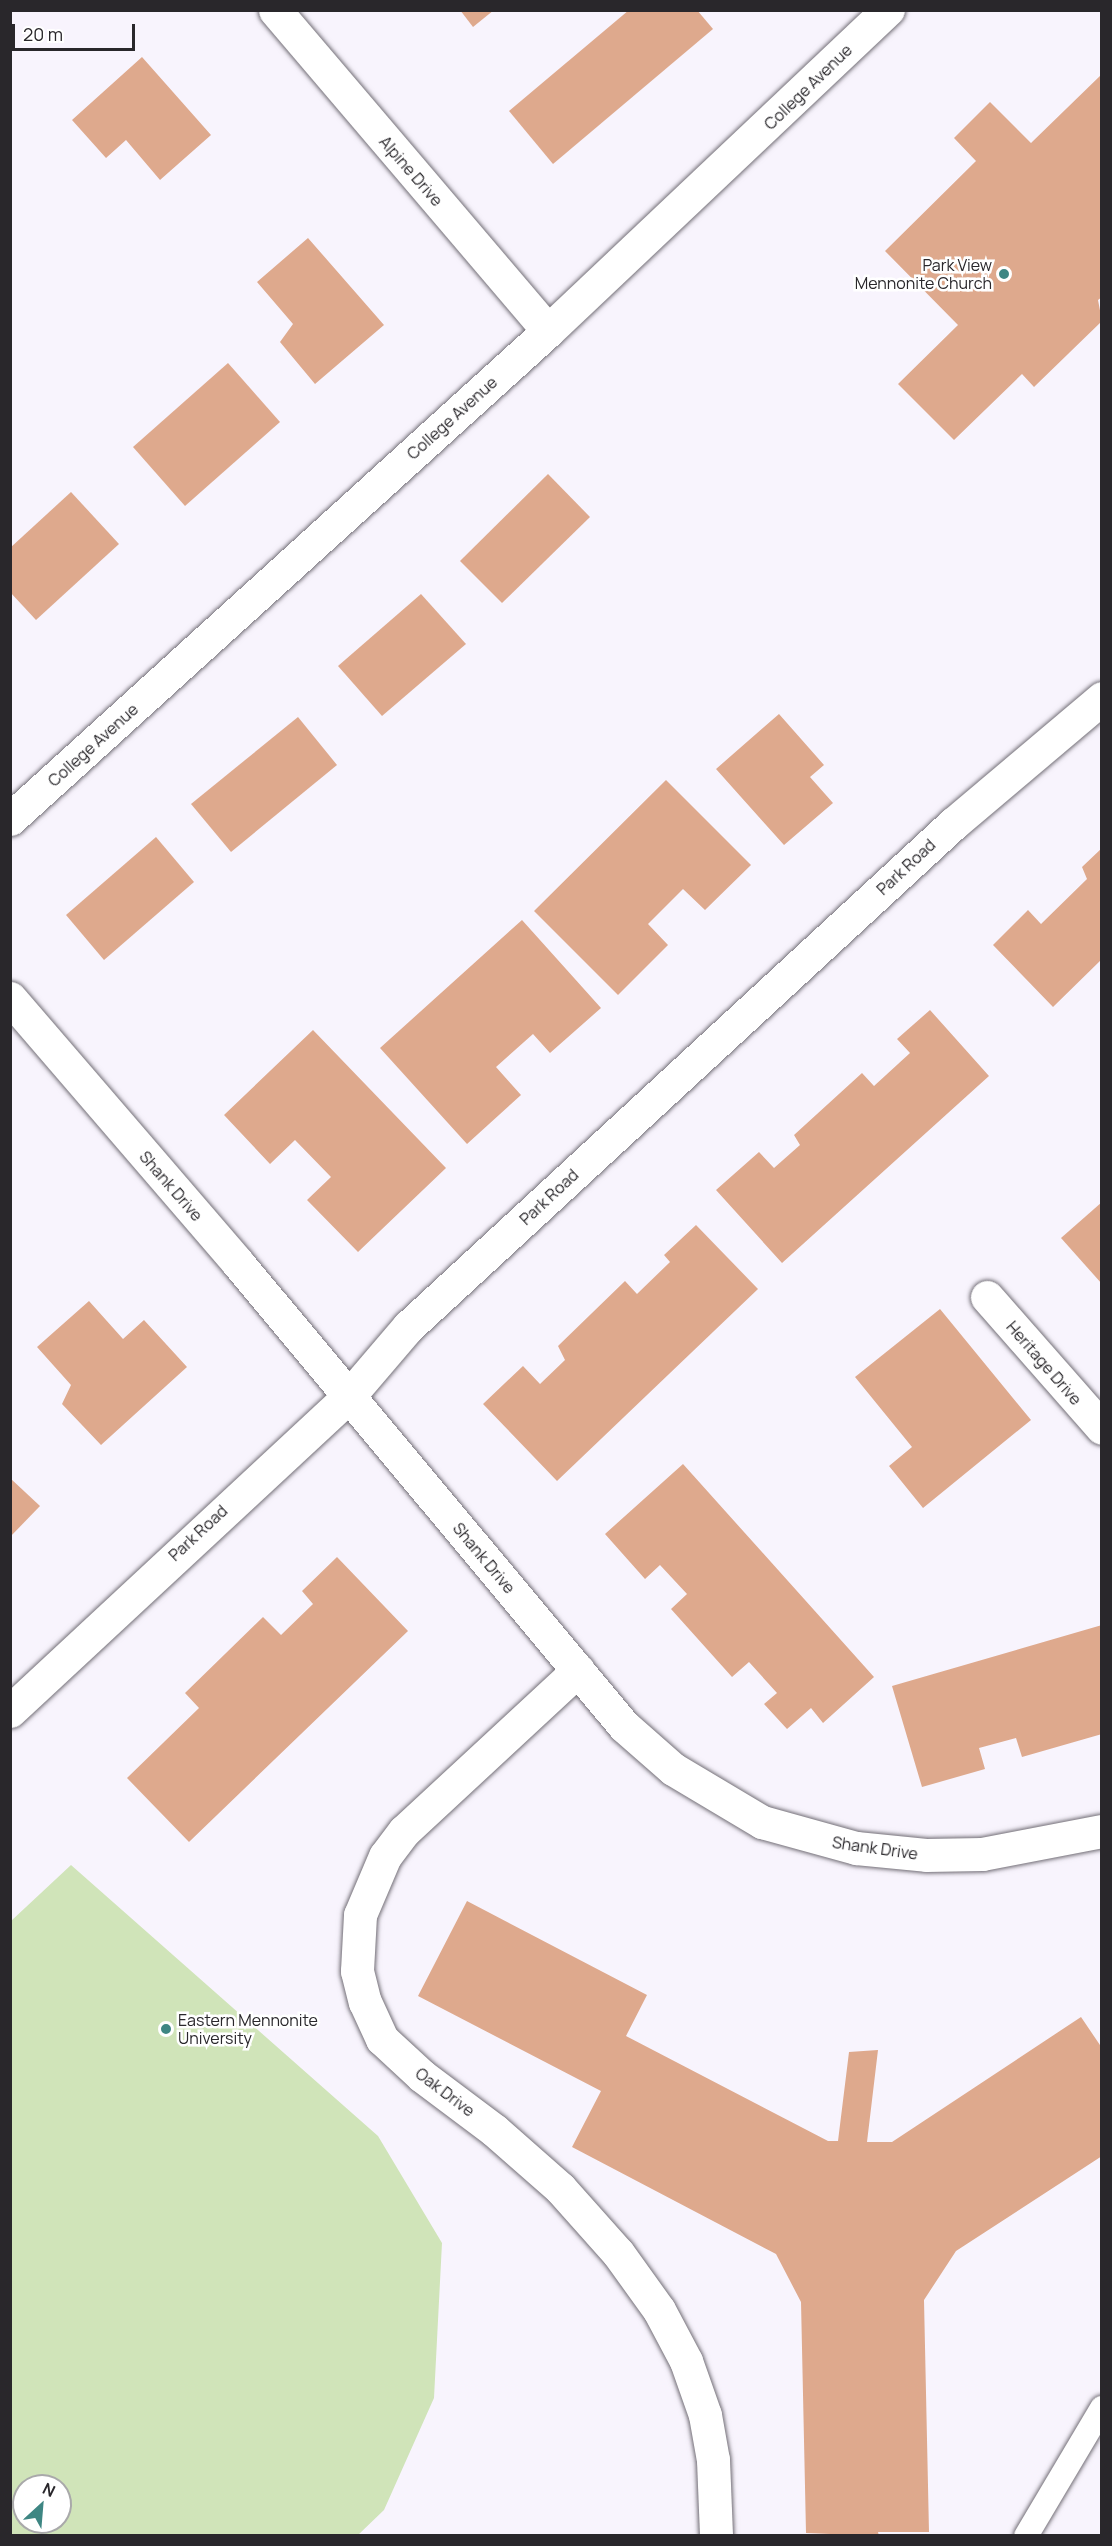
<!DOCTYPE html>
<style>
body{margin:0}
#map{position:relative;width:1112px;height:2546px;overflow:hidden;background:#f8f4fd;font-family:Manrope,sans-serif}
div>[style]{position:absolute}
.green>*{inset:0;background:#d0e4b9}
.building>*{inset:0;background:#dea98d}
.roads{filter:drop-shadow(0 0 2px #736f77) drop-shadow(0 0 2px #736f77)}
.service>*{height:24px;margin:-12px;padding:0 12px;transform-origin:12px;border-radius:12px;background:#fff}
.minor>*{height:33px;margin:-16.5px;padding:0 16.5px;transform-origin:16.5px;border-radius:16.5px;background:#fff}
.tertiary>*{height:33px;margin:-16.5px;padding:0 16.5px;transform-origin:16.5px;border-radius:16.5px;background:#fff}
.dots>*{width:16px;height:16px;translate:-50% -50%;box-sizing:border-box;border:3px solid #fff;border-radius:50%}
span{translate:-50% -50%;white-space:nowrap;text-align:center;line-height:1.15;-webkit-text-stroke:5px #fff;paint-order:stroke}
.street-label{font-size:16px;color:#29272b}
.poi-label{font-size:16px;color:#29272b}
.right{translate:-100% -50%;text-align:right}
.left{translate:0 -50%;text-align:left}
.frame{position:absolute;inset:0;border:12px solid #29272b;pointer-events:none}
.north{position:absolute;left:12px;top:2474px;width:60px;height:60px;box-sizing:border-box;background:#fff;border:2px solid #a9a9aa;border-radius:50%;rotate:26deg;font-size:16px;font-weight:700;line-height:24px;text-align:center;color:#29272b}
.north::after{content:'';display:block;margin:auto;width:21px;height:27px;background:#3e8683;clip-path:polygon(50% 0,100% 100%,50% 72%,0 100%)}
.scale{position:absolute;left:12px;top:24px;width:123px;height:27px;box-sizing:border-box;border:3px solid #29272b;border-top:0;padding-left:8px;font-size:18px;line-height:21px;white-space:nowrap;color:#29272b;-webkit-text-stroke:4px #fff;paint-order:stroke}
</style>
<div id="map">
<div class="green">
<div style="clip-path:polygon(evenodd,71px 1865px,378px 2136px,442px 2243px,434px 2398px,384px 2510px,358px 2535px,11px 2535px,11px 1921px,71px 1865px,24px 2486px,60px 2486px,60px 2522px,24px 2522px,24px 2486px)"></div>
</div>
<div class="building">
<div style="clip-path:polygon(460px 10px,494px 10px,473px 27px)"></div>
<div style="clip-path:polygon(629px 10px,697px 10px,713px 29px,553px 164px,509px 111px)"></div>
<div style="clip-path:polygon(142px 57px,211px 135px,160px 180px,126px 140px,106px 158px,72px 120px)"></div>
<div style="clip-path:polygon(1102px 74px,1102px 297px,1098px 300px,1102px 321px,1034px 387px,1022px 374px,954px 440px,898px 384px,958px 325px,885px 251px,976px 161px,954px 138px,990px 102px,1031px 143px)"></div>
<div style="clip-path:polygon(308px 238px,384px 325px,315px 384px,280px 342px,293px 324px,257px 282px)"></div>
<div style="clip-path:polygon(228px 363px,280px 422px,185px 506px,133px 447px)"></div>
<div style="clip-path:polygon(548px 474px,590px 517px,502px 603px,460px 561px)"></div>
<div style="clip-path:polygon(71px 492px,119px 544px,36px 620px,10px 592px,10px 548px)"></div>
<div style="clip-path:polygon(421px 594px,466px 644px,382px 716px,338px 666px)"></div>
<div style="clip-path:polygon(779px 714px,824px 765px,810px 777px,833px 803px,784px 845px,716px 769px)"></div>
<div style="clip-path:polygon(298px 717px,337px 765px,231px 852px,191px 804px)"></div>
<div style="clip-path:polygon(666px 780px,751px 865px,705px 910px,683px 889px,648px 924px,668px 945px,618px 995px,534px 911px)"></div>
<div style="clip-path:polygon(156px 837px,194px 882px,104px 960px,66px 915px)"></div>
<div style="clip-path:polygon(1102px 848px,1102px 959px,1053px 1007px,993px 945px,1028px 910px,1041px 924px,1087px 879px,1082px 867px)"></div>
<div style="clip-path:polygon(522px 920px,601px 1008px,550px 1053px,533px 1034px,496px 1067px,521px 1095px,467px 1144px,380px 1048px)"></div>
<div style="clip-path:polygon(930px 1010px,989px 1076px,782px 1263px,716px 1190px,759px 1152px,774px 1168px,800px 1145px,794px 1135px,862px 1073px,874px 1086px,910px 1053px,897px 1039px)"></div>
<div style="clip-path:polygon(313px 1030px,446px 1168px,358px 1252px,307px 1200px,331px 1177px,295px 1140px,270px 1164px,224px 1115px)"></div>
<div style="clip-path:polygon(1102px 1202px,1102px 1284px,1061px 1238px)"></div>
<div style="clip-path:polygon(696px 1225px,758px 1289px,557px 1481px,483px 1404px,523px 1366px,540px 1384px,565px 1360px,558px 1346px,625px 1281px,637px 1294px,670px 1262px,664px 1255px)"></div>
<div style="clip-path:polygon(89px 1301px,123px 1339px,144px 1320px,187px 1367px,101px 1445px,62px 1404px,71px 1385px,37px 1347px)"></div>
<div style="clip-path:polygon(940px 1309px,1031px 1420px,923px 1508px,889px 1466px,912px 1447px,855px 1377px)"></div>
<div style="clip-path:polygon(683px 1464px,874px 1677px,823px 1723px,811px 1708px,787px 1729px,764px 1704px,777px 1693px,749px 1662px,732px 1677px,671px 1609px,687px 1594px,660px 1565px,645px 1579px,605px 1534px)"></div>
<div style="clip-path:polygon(10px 1478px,40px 1506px,10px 1537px)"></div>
<div style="clip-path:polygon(337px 1557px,408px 1631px,189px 1842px,127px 1778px,199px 1708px,185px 1693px,263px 1617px,281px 1635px,313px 1604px,302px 1591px)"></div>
<div style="clip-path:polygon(1102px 1625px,1102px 1734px,1022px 1757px,1016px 1738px,979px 1748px,985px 1769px,922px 1787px,892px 1686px)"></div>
<div style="clip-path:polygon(467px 1901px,647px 1995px,626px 2036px,828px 2141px,838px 2141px,849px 2052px,878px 2050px,867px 2142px,892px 2142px,1081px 2017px,1102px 2048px,1102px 2156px,956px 2251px,924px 2300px,929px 2532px,878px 2532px,879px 2536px,806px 2533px,801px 2302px,776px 2254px,572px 2147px,601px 2091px,418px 1996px)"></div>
</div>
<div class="roads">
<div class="service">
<div style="left:1026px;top:2536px;width:149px;rotate:-59.3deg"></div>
</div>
<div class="minor">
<div style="left:275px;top:10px;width:421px;rotate:49.6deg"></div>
<div style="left:10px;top:819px;width:726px;rotate:-42.21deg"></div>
<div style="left:548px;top:331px;width:468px;rotate:-43.4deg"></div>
<div style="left:10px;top:998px;width:348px;rotate:49.3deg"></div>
<div style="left:237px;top:1262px;width:604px;rotate:50.17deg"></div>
<div style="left:624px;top:1726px;width:65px;rotate:41.3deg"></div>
<div style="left:673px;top:1769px;width:104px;rotate:30.8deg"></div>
<div style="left:762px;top:1822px;width:98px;rotate:15.5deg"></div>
<div style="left:856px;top:1848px;width:70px;rotate:5.7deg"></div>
<div style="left:926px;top:1855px;width:56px;rotate:-1deg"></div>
<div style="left:982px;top:1854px;width:122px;rotate:-10.9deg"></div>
<div style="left:987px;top:1297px;width:174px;rotate:48.7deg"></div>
<div style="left:578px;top:1670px;width:237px;rotate:137.2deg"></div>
<div style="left:404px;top:1831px;width:31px;rotate:127deg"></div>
<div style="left:385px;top:1856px;width:64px;rotate:113deg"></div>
<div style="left:360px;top:1915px;width:56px;rotate:93.1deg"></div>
<div style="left:357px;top:1971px;width:32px;rotate:76deg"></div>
<div style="left:365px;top:2002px;width:41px;rotate:65.3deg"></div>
<div style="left:382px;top:2039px;width:54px;rotate:42.8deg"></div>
<div style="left:422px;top:2076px;width:90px;rotate:36.9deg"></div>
<div style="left:494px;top:2130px;width:88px;rotate:41.3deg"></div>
<div style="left:560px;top:2188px;width:87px;rotate:48.3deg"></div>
<div style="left:618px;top:2253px;width:70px;rotate:54.3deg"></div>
<div style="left:659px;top:2310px;width:58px;rotate:62.1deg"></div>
<div style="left:686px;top:2361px;width:57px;rotate:70.6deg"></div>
<div style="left:705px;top:2415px;width:46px;rotate:79.9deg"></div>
<div style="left:713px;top:2460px;width:76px;rotate:87.7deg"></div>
</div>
<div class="tertiary">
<div style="left:10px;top:1711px;width:463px;rotate:-42.9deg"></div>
<div style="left:349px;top:1396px;width:91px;rotate:-49.5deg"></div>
<div style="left:408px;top:1327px;width:742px;rotate:-42.71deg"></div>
<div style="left:953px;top:824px;width:195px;rotate:-40.2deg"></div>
</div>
</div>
<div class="dots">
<div style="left:1004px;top:274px;background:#3e8683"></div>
<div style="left:166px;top:2029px;background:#3e8683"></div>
</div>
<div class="street-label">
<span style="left:808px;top:87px;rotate:-44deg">College Avenue</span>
<span style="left:411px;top:171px;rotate:49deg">Alpine Drive</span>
<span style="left:452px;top:418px;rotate:-42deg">College Avenue</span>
<span style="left:93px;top:745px;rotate:-42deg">College Avenue</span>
<span style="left:906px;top:867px;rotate:-43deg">Park Road</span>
<span style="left:171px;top:1186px;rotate:49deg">Shank Drive</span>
<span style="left:549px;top:1197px;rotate:-43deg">Park Road</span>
<span style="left:1044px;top:1363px;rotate:49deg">Heritage Drive</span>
<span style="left:198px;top:1533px;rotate:-43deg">Park Road</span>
<span style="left:484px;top:1558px;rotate:50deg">Shank Drive</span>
<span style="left:875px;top:1848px;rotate:8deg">Shank Drive</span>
<span style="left:445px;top:2092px;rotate:37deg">Oak Drive</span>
</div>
<div class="poi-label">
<span class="right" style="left:992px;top:274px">Park View<br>Mennonite Church</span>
<span class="left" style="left:178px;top:2029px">Eastern Mennonite<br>University</span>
</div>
<div class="frame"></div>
<div class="north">N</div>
<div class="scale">20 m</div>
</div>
